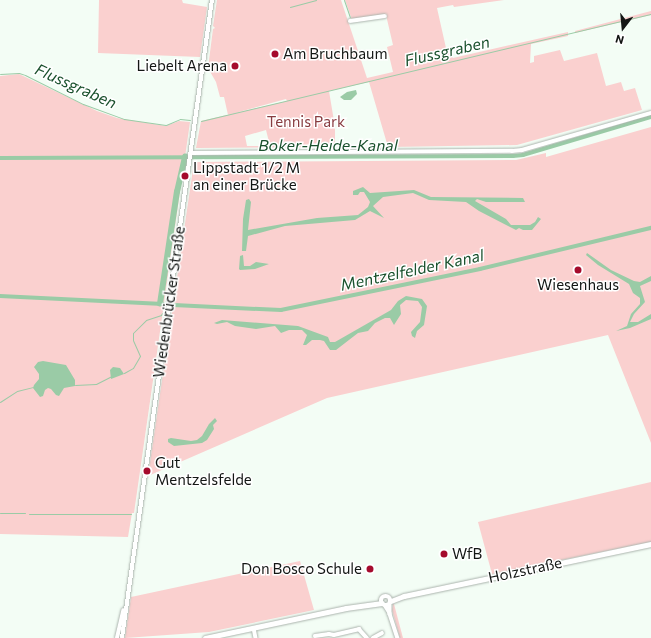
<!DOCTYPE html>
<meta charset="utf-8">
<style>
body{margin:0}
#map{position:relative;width:651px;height:638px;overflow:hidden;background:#f3fdf5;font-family:Commissioner,sans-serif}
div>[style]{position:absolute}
.green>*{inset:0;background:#fad0cf}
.water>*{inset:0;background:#9acba6}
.stream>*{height:1px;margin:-0.5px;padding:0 0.5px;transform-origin:0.5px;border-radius:0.5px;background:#9acba6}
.canal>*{height:3.5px;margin:-1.75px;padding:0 1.75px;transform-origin:1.75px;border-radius:1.75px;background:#9acba6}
.river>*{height:5.5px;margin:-2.75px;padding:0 2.75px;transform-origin:2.75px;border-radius:2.75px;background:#9acba6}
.roads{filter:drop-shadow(0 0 1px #abb4ad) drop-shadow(0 0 1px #abb4ad)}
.minor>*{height:3.5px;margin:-1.75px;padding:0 1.75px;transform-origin:1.75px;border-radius:1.75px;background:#fff}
.major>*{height:4.5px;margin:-2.25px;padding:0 2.25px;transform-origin:2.25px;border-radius:2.25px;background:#fff}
.major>.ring{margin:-2.25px;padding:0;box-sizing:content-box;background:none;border:4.5px solid #fff;border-radius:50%}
.dots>*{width:11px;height:11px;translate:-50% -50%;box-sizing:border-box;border:2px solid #fff;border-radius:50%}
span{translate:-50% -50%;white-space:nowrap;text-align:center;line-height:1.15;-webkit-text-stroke:3px #fff;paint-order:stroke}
.poi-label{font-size:15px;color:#131614}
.left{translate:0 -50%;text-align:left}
.right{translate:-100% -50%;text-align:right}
.park-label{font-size:15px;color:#883c40}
.street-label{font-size:15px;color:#131614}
.water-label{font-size:16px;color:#1a512d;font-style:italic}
.north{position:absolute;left:603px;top:8px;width:40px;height:40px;-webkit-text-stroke:3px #fff;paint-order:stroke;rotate:196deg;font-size:11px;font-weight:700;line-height:16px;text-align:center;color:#131614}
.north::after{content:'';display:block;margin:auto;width:14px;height:18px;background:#131614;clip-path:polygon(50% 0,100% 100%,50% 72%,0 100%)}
</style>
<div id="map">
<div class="green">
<div style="clip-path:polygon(99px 0,182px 0,183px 3px,207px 7px,200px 57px,98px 53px)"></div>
<div style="clip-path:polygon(evenodd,217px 0,341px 0,367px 78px,393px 72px,387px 47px,393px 45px,386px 15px,352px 20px,345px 0,504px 0,454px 7px,453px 5px,437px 8px,446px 48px,453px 58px,568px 32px,568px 36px,531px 44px,530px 63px,534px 62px,534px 56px,560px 50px,564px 61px,597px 53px,606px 86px,621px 82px,624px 91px,635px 88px,642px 110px,517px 145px,388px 147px,369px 82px,329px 91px,335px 127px,335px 147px,196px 148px,201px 121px,287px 101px,286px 99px,228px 115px,224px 97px,220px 97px,216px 82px,208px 68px,213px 29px,215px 28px,213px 26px,217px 0,266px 130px,270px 146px,247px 146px,245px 136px,266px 130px)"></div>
<div style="clip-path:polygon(651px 11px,651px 15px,575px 33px,575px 31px)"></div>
<div style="clip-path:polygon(19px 74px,97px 111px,117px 118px,166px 126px,179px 121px,190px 122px,134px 513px,132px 513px,128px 537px,0 534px,0 76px)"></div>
<div style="clip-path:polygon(651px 127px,651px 443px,608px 335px,327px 398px,148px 476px,194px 162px,516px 160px,546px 153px,546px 157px)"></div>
<div style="clip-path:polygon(651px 482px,651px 542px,492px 574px,478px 522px)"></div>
<div style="clip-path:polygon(300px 561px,314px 610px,209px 632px,125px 638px,131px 597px)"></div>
<div style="clip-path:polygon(393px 604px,394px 604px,403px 638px,400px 638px,392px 610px)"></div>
</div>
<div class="water">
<div style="clip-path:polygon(356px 90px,357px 94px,351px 100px,344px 100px,340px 97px,347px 92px)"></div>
<div style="clip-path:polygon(363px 187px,370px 193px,414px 190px,431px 197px,523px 198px,525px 202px,486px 202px,477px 199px,475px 201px,506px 219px,511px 225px,530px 225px,535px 222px,538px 217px,541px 219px,532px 230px,523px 230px,519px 228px,516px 230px,479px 211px,466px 202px,429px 200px,413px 193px,383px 197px,373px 206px,384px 218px,370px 211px,355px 220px,285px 226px,248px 236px,246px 251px,242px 251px,243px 219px,246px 200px,249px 199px,251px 202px,248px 230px,317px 218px,358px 215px,368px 207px,370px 202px,364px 192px,360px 192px,358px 195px,353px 195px,353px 191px)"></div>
<div style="clip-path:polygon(587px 253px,611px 270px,634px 281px,640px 282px,651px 276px,651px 281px,640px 286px,645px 302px,634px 314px,630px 322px,638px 322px,651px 314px,651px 319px,630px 328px,616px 331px,627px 326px,631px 314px,640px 304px,640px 298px,633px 293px,629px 284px,598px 265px,586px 255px)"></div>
<div style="clip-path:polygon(243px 255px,244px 266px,250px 266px,256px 262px,269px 264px,255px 269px,240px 270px,239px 269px,240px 256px)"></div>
<div style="clip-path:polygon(406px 296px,422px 299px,427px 306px,424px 325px,417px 331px,415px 338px,412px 336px,411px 332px,420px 322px,422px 307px,418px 301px,406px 300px,400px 305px,401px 314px,394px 325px,390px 318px,385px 318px,375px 323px,368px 331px,358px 333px,336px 350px,330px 350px,324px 341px,320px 340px,312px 340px,306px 345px,303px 345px,307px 335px,302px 330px,289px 330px,281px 333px,275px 326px,256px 329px,235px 326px,227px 322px,217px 324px,214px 323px,222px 320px,298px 326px,328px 337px,330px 342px,335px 342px,391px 310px,398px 301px)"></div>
<div style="clip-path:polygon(43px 361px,66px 365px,75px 380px,75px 386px,64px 388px,59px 396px,56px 395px,51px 389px,48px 388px,45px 390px,43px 396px,40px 397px,33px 388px,34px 385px,39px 379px,39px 374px,34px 367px,38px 362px)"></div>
<div style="clip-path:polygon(113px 367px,120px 368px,124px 374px,111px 379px,110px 370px)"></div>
<div style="clip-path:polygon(215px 418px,217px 421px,213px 425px,214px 429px,207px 440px,202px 443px,174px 446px,168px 442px,168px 439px,171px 438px,191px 441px,197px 440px,202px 436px,209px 424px)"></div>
</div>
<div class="stream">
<div style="left:344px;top:0;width:18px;rotate:71deg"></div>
<div style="left:290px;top:7px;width:27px;rotate:-15deg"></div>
<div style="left:0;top:74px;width:19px;rotate:-3deg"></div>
<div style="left:19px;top:73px;width:6px;rotate:18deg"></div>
<div style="left:25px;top:75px;width:65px;rotate:26.6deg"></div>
<div style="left:83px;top:104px;width:44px;rotate:20.1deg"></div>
<div style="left:124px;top:119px;width:42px;rotate:8.1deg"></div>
<div style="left:166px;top:125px;width:15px;rotate:-23deg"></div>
<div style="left:180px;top:119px;width:10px;rotate:6deg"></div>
<div style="left:201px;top:121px;width:463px;rotate:-13.4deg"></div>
<div style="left:124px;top:373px;width:10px;rotate:-29deg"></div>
<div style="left:133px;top:368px;width:14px;rotate:-60deg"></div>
<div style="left:140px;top:356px;width:17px;rotate:-114deg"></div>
<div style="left:133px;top:340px;width:7px;rotate:-90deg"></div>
<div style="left:133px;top:333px;width:18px;rotate:-45deg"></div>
<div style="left:146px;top:320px;width:16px;rotate:-18deg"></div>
<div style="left:161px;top:315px;width:2px;rotate:-63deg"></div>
<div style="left:75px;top:385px;width:21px;rotate:-3deg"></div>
<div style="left:96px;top:384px;width:16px;rotate:-27deg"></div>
<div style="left:0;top:402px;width:20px;rotate:-33deg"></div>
<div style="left:17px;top:391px;width:16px;rotate:-14deg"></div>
<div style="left:0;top:513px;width:25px"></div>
<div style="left:29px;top:514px;width:102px"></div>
</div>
<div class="canal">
<div style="left:0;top:158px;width:513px;rotate:-0.22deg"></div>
<div style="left:513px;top:156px;width:10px;rotate:-6deg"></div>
<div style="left:523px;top:155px;width:134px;rotate:-16.5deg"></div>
<div style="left:0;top:296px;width:163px;rotate:2.8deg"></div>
<div style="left:174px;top:305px;width:107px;rotate:2.7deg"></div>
<div style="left:281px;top:310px;width:203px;rotate:-11.6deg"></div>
<div style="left:480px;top:269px;width:176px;rotate:-13.5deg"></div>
</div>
<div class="river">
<div style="left:160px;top:304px;width:113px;rotate:-81.4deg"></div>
<div style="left:177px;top:192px;width:36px;rotate:-77deg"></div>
</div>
<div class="roads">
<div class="minor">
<div style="left:350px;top:21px;width:35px;rotate:-8deg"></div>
<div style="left:191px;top:153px;width:321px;rotate:-0.4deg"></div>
<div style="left:512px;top:151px;width:10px;rotate:-6deg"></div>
<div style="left:522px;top:150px;width:134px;rotate:-16deg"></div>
<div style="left:390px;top:604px;width:10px;rotate:90deg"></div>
<div style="left:390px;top:614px;width:25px;rotate:72deg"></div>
<div style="left:385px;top:605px;width:9px;rotate:58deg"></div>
<div style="left:254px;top:628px;width:10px;rotate:79deg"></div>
<div style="left:315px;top:636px;width:14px;rotate:-8deg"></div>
<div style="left:329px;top:634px;width:5px;rotate:11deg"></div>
<div style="left:334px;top:635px;width:26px;rotate:-13deg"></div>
<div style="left:359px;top:629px;width:12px;rotate:48deg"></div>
<div style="left:117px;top:638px;width:28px;rotate:-77deg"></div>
<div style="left:122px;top:638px;width:644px;rotate:-81.97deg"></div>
<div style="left:373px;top:638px;width:10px;rotate:-29deg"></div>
</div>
<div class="major">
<div class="ring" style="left:381.5px;top:596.5px;width:4.5px;height:4.5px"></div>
<div style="left:391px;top:601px;width:14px;rotate:-21deg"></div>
<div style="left:404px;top:596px;width:252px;rotate:-11.9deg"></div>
<div style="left:205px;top:638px;width:144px;rotate:-12deg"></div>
<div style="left:346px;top:608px;width:36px;rotate:-8deg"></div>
</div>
</div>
<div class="dots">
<div style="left:275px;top:54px;background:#a50b2d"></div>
<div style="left:235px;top:66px;background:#a50b2d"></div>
<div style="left:185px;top:176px;background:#a50b2d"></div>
<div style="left:578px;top:270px;background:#a50b2d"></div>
<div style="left:147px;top:471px;background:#a50b2d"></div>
<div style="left:444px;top:554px;background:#a50b2d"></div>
<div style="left:370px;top:569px;background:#a50b2d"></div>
</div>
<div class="poi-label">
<span class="left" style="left:283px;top:54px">Am Bruchbaum</span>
<span class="right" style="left:227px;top:66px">Liebelt Arena</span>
<span class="left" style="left:193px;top:176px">Lippstadt 1/2 M<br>an einer Brücke</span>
<span style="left:578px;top:285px">Wiesenhaus</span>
<span class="left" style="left:155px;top:471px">Gut<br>Mentzelsfelde</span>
<span class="left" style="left:452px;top:554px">WfB</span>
<span class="right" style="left:362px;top:569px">Don Bosco Schule</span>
</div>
<div class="park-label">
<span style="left:306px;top:122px">Tennis Park</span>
</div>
<div class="street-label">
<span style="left:169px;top:302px;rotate:-82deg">Wiedenbrücker Straße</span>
<span style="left:525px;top:570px;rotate:-12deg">Holzstraße</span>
</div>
<div class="water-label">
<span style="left:447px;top:51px;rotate:-13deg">Flussgraben</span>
<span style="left:76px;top:86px;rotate:24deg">Flussgraben</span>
<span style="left:328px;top:145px">Boker-Heide-Kanal</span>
<span style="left:412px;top:270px;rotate:-12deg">Mentzelfelder Kanal</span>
</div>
<div class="north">N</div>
</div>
